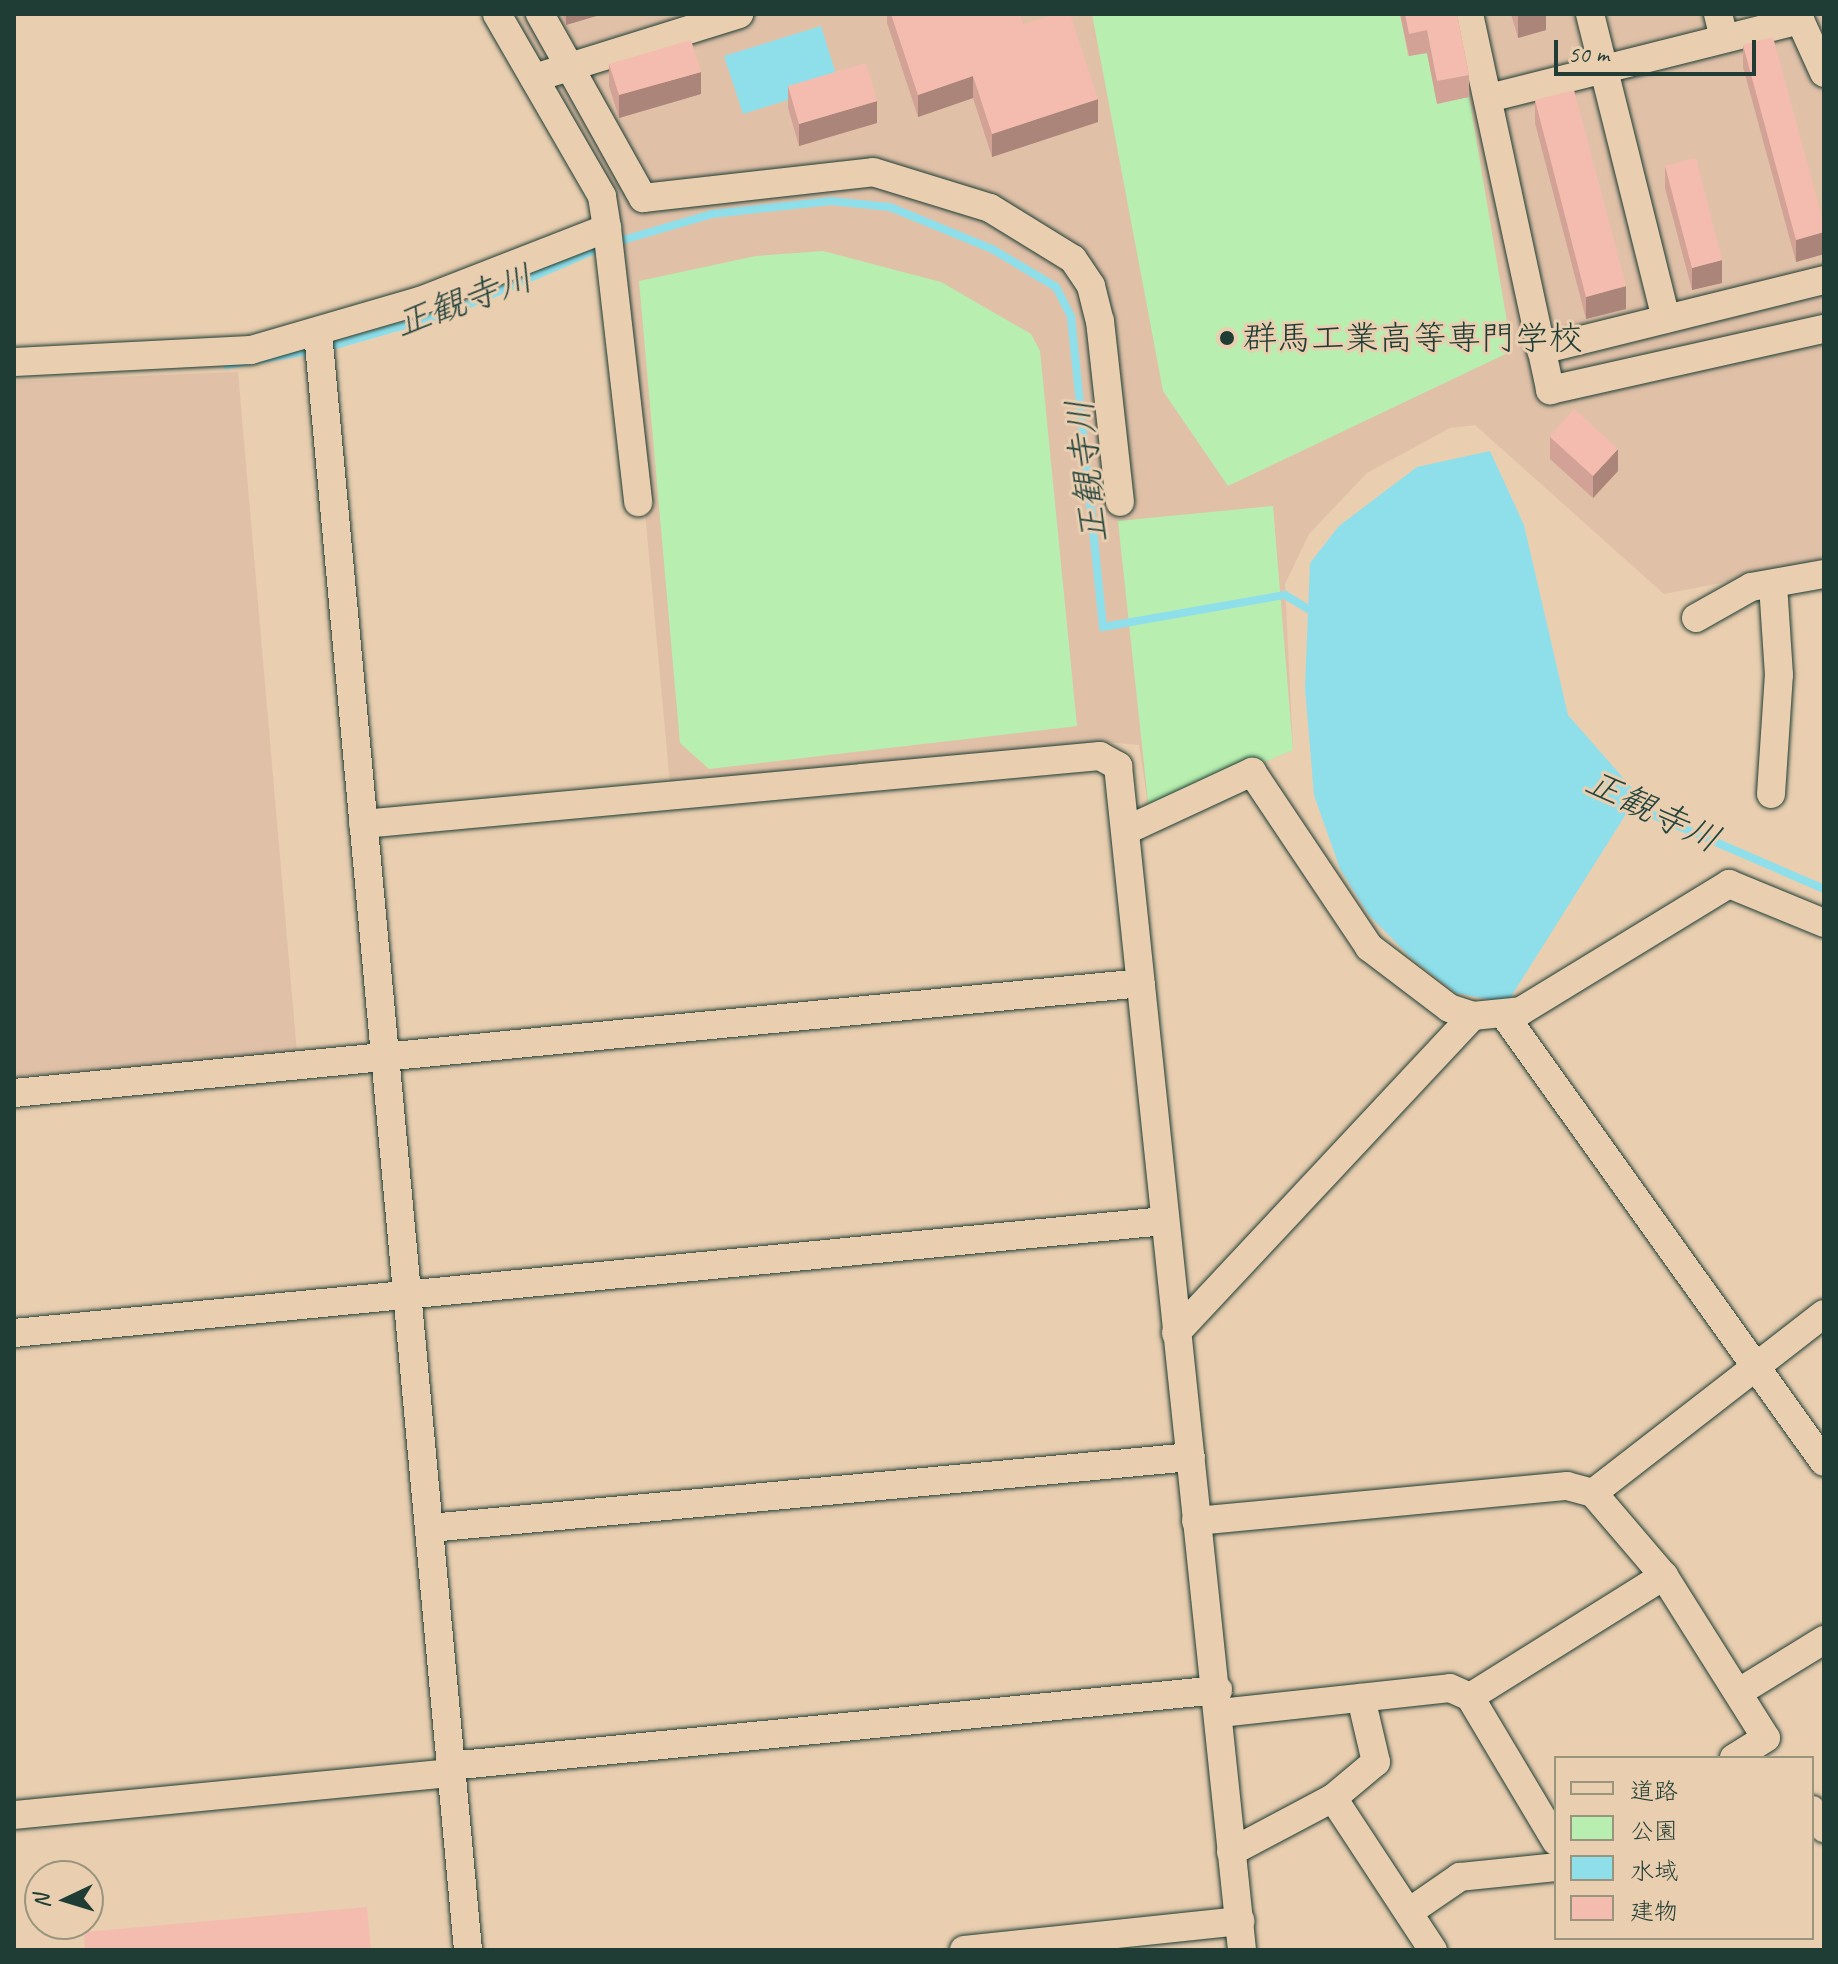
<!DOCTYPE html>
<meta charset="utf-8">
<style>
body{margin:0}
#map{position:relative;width:1838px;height:1964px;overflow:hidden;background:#e9ceb0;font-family:Caveat,"Klee One",sans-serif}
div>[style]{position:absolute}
.built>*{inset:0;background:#e0c1a8}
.green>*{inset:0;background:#b8eeb0}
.water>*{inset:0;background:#8fdfeb}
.stream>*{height:8px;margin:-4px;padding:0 4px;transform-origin:4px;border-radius:4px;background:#8fdfeb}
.roads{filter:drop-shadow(0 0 2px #1f3d34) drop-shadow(0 0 2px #1f3d34)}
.minor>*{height:28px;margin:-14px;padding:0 14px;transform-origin:14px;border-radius:14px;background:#e9ceb0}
.wall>*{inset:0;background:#d2a296}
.shaded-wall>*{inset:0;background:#ab847a}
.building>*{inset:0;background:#f4bcae}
.dots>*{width:22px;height:22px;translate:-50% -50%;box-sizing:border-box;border:4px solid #e9ceb0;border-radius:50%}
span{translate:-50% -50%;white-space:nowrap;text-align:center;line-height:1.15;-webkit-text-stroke:6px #e9ceb0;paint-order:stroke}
.poi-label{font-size:34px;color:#1f3d34}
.left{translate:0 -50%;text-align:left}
.water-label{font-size:36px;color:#25453d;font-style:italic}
.frame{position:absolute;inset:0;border:16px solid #1f3d34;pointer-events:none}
.legend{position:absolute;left:1554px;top:1756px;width:260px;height:184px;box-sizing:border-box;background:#e9ceb0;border:2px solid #98947e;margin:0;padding:10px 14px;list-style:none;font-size:24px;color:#1f3d34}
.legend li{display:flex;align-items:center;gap:16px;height:40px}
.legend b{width:40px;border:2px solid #98947e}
.north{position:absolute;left:24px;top:1860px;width:80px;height:80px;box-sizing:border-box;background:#e9ceb0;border:2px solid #98947e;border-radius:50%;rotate:266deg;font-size:22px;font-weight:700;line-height:32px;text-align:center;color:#1f3d34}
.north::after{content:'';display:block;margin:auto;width:28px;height:36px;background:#1f3d34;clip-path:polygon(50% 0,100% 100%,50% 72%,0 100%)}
.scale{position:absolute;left:1554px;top:40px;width:202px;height:36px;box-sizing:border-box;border:4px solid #1f3d34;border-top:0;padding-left:10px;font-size:24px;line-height:28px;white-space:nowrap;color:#1f3d34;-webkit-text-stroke:6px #e9ceb0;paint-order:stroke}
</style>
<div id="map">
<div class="built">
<div style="clip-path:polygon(508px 14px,1824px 14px,1824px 563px,1664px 594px,1475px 425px,1450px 428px,1367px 473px,1309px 534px,1285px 584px,1293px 750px,1149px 811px,1139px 745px,1103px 742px,670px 784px,621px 251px)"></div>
<div style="clip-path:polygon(238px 372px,297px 1053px,14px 1077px,14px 381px)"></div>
</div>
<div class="green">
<div style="clip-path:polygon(1092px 14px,1400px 14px,1408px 56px,1427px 53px,1437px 103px,1469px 97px,1512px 351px,1228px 486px,1163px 391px)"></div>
<div style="clip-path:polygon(823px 251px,941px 282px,1031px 334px,1040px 351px,1077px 726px,709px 769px,680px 743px,639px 281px,756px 256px)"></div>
<div style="clip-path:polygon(1273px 506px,1293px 750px,1149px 811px,1118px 521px)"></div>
</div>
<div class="water">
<div style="clip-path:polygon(821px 26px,839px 84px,743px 114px,724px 56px)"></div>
<div style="clip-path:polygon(1490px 451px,1524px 525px,1568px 715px,1638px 795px,1507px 1003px,1456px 993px,1410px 957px,1369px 915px,1340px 869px,1314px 795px,1305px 688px,1310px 563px,1339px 526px,1417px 467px)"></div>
</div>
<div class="stream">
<div style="left:332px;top:346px;width:126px;rotate:-16.1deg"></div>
<div style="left:453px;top:311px;width:167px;rotate:-23.3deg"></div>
<div style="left:606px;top:245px;width:110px;rotate:-16.3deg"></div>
<div style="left:712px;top:214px;width:120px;rotate:-6.2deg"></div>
<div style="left:831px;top:201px;width:59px;rotate:5.8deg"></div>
<div style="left:890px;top:207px;width:110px;rotate:22.4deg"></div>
<div style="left:992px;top:249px;width:74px;rotate:30.7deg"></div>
<div style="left:1056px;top:287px;width:34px;rotate:63deg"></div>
<div style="left:1071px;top:317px;width:312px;rotate:84.1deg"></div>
<div style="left:1103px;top:627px;width:185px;rotate:-10deg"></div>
<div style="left:1285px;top:595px;width:35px;rotate:31deg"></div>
<div style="left:227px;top:365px;width:83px;rotate:-9.7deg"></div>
<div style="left:1623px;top:802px;width:219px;rotate:23.4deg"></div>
</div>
<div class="roads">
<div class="minor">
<div style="left:540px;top:14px;width:211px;rotate:60.8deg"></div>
<div style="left:643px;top:198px;width:231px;rotate:-6.4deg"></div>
<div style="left:873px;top:172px;width:122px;rotate:17.1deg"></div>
<div style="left:990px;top:208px;width:97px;rotate:31.6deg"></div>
<div style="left:1073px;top:259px;width:32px;rotate:56deg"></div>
<div style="left:1091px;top:286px;width:36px;rotate:76deg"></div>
<div style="left:1100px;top:321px;width:182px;rotate:83.7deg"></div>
<div style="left:1469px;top:14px;width:385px;rotate:77.8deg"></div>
<div style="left:1550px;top:390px;width:281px;rotate:-12.6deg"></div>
<div style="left:1590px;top:14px;width:314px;rotate:76deg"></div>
<div style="left:1718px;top:14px;width:25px;rotate:76deg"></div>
<div style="left:534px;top:78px;width:215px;rotate:-17.3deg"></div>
<div style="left:1489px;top:98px;width:321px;rotate:-14.1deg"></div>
<div style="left:1800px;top:20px;width:58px;rotate:65.6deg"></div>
<div style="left:607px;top:228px;width:276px;rotate:83.5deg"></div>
<div style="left:318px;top:333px;width:1624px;rotate:84.7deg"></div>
<div style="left:1541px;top:350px;width:292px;rotate:-13.9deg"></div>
<div style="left:14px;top:362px;width:237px;rotate:-2.9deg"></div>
<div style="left:251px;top:350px;width:176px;rotate:-16.2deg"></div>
<div style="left:420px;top:301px;width:201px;rotate:-21.3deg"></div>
<div style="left:607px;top:228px;width:32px;rotate:-99deg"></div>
<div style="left:602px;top:196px;width:210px;rotate:-120deg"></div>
<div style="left:1696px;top:618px;width:63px;rotate:-29.4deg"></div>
<div style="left:1751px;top:587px;width:74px;rotate:-10.1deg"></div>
<div style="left:1771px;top:794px;width:119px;rotate:-86.2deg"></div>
<div style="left:1779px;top:675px;width:90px;rotate:-93.8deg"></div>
<div style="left:363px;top:824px;width:740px;rotate:-5.27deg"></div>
<div style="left:1100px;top:756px;width:21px;rotate:29deg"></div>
<div style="left:1118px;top:766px;width:1190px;rotate:84.02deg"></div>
<div style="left:1129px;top:829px;width:136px;rotate:-24.9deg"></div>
<div style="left:1252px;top:772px;width:211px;rotate:56.2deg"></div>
<div style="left:1369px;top:947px;width:101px;rotate:37.3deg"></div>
<div style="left:1449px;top:1008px;width:25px;rotate:18deg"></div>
<div style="left:1473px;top:1016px;width:48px;rotate:-5.9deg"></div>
<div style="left:1521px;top:1011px;width:244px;rotate:-31.4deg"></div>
<div style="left:1729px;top:884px;width:103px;rotate:22.3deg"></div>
<div style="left:1505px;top:1016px;width:548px;rotate:54.43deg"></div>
<div style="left:14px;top:1093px;width:1132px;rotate:-5.57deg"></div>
<div style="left:14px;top:1333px;width:1156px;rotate:-5.56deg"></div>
<div style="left:1176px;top:1333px;width:434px;rotate:-46.9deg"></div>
<div style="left:1196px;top:1521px;width:373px;rotate:-5.4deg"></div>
<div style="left:1567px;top:1486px;width:27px;rotate:15deg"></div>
<div style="left:430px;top:1528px;width:764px;rotate:-5.33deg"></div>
<div style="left:1664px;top:1576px;width:109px;rotate:-130.5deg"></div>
<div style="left:1593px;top:1493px;width:292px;rotate:-37.8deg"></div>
<div style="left:1739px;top:1692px;width:100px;rotate:-31.5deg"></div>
<div style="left:1470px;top:1697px;width:229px;rotate:-32deg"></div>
<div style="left:1664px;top:1576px;width:191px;rotate:57.8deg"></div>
<div style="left:1766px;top:1738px;width:38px;rotate:148deg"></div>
<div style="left:1220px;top:1713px;width:231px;rotate:-6.2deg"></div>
<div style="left:1450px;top:1688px;width:22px;rotate:24deg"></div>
<div style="left:1470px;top:1697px;width:168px;rotate:59.2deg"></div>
<div style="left:450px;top:1766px;width:772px;rotate:-5.65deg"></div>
<div style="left:1333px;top:1798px;width:182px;rotate:56.7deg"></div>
<div style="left:1812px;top:1810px;width:22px;rotate:56deg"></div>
<div style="left:14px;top:1815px;width:439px;rotate:-5.5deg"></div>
<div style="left:1231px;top:1852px;width:115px;rotate:-27.9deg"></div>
<div style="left:1333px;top:1798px;width:56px;rotate:-39.9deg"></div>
<div style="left:1376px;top:1762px;width:66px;rotate:-103.2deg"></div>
<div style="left:1409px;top:1912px;width:62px;rotate:-34.5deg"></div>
<div style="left:1460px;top:1877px;width:97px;rotate:-5.9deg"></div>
<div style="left:964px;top:1950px;width:278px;rotate:-6deg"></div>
</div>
</div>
<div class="wall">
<div style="clip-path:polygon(562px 14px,603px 14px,566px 25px)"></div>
<div style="clip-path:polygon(887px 14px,1021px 14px,1024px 24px,1098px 122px,992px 157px,973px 98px,918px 117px,887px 23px)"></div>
<div style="clip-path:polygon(1400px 14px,1457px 14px,1469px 75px,1469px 97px,1437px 104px,1427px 53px,1409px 56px)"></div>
<div style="clip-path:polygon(1511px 14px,1546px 14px,1546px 30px,1518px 38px)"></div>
<div style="clip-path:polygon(1743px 45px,1824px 225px,1824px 254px,1796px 262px,1743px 67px)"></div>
<div style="clip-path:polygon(609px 64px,701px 94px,619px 118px,609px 86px)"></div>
<div style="clip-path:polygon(788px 86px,877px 123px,799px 146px,788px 108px)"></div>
<div style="clip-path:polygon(1535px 100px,1626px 309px,1586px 319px,1535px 123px)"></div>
<div style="clip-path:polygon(1665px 166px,1722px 283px,1692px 290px,1665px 188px)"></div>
<div style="clip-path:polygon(1550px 437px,1618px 471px,1593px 498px,1550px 459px)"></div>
</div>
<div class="shaded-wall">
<div style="clip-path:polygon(566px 14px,603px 14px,566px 25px)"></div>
<div style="clip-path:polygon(1524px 14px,1546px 14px,1546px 30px,1518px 38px,1518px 16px)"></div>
<div style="clip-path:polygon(701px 72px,701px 94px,619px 118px,619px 95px)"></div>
<div style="clip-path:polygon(973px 76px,973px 98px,918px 117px,918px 95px)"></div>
<div style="clip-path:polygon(1098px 99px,1098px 122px,992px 157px,992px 134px)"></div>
<div style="clip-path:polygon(877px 101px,877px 123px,799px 146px,799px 124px)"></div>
<div style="clip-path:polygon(1824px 232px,1824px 254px,1796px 262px,1796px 240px)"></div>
<div style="clip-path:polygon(1722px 260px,1722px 283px,1692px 290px,1692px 268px)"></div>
<div style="clip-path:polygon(1626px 286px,1626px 309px,1586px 319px,1586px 297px)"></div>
<div style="clip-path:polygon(1618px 449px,1618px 471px,1593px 498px,1593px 476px)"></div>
</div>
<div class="building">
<div style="clip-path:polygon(891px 14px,1021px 14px,1024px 24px,1056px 14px,1070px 14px,1098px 99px,992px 134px,973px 76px,918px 95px)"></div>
<div style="clip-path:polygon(1405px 14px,1457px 14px,1469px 75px,1437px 81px,1427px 30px,1409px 34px)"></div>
<div style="clip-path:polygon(1773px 37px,1824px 225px,1824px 232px,1796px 240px,1743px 45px)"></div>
<div style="clip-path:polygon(691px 40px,701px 72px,619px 95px,609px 64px)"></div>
<div style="clip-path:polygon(866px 63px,877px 101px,799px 124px,788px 86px)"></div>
<div style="clip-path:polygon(1574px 90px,1626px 286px,1586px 297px,1535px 100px)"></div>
<div style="clip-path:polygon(1696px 158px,1722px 260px,1692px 268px,1665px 166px)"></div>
<div style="clip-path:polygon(1574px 409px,1618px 449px,1593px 476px,1550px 437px)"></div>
<div style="clip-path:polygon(367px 1907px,371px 1950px,85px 1950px,84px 1932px)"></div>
</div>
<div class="dots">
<div style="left:1227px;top:338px;background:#1f3d34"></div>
</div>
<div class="poi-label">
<span class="left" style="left:1243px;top:338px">群馬工業高等専門学校</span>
</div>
<div class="water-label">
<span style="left:464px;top:301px;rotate:-20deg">正観寺川</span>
<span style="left:1087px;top:471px;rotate:-96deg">正観寺川</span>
<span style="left:1653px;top:811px;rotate:26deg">正観寺川</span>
</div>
<div class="frame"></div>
<ul class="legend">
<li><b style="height:10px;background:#e9ceb0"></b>道路</li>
<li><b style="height:22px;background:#b8eeb0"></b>公園</li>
<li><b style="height:22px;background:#8fdfeb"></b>水域</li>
<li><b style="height:22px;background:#f4bcae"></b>建物</li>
</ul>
<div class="north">N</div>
<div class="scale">50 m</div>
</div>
